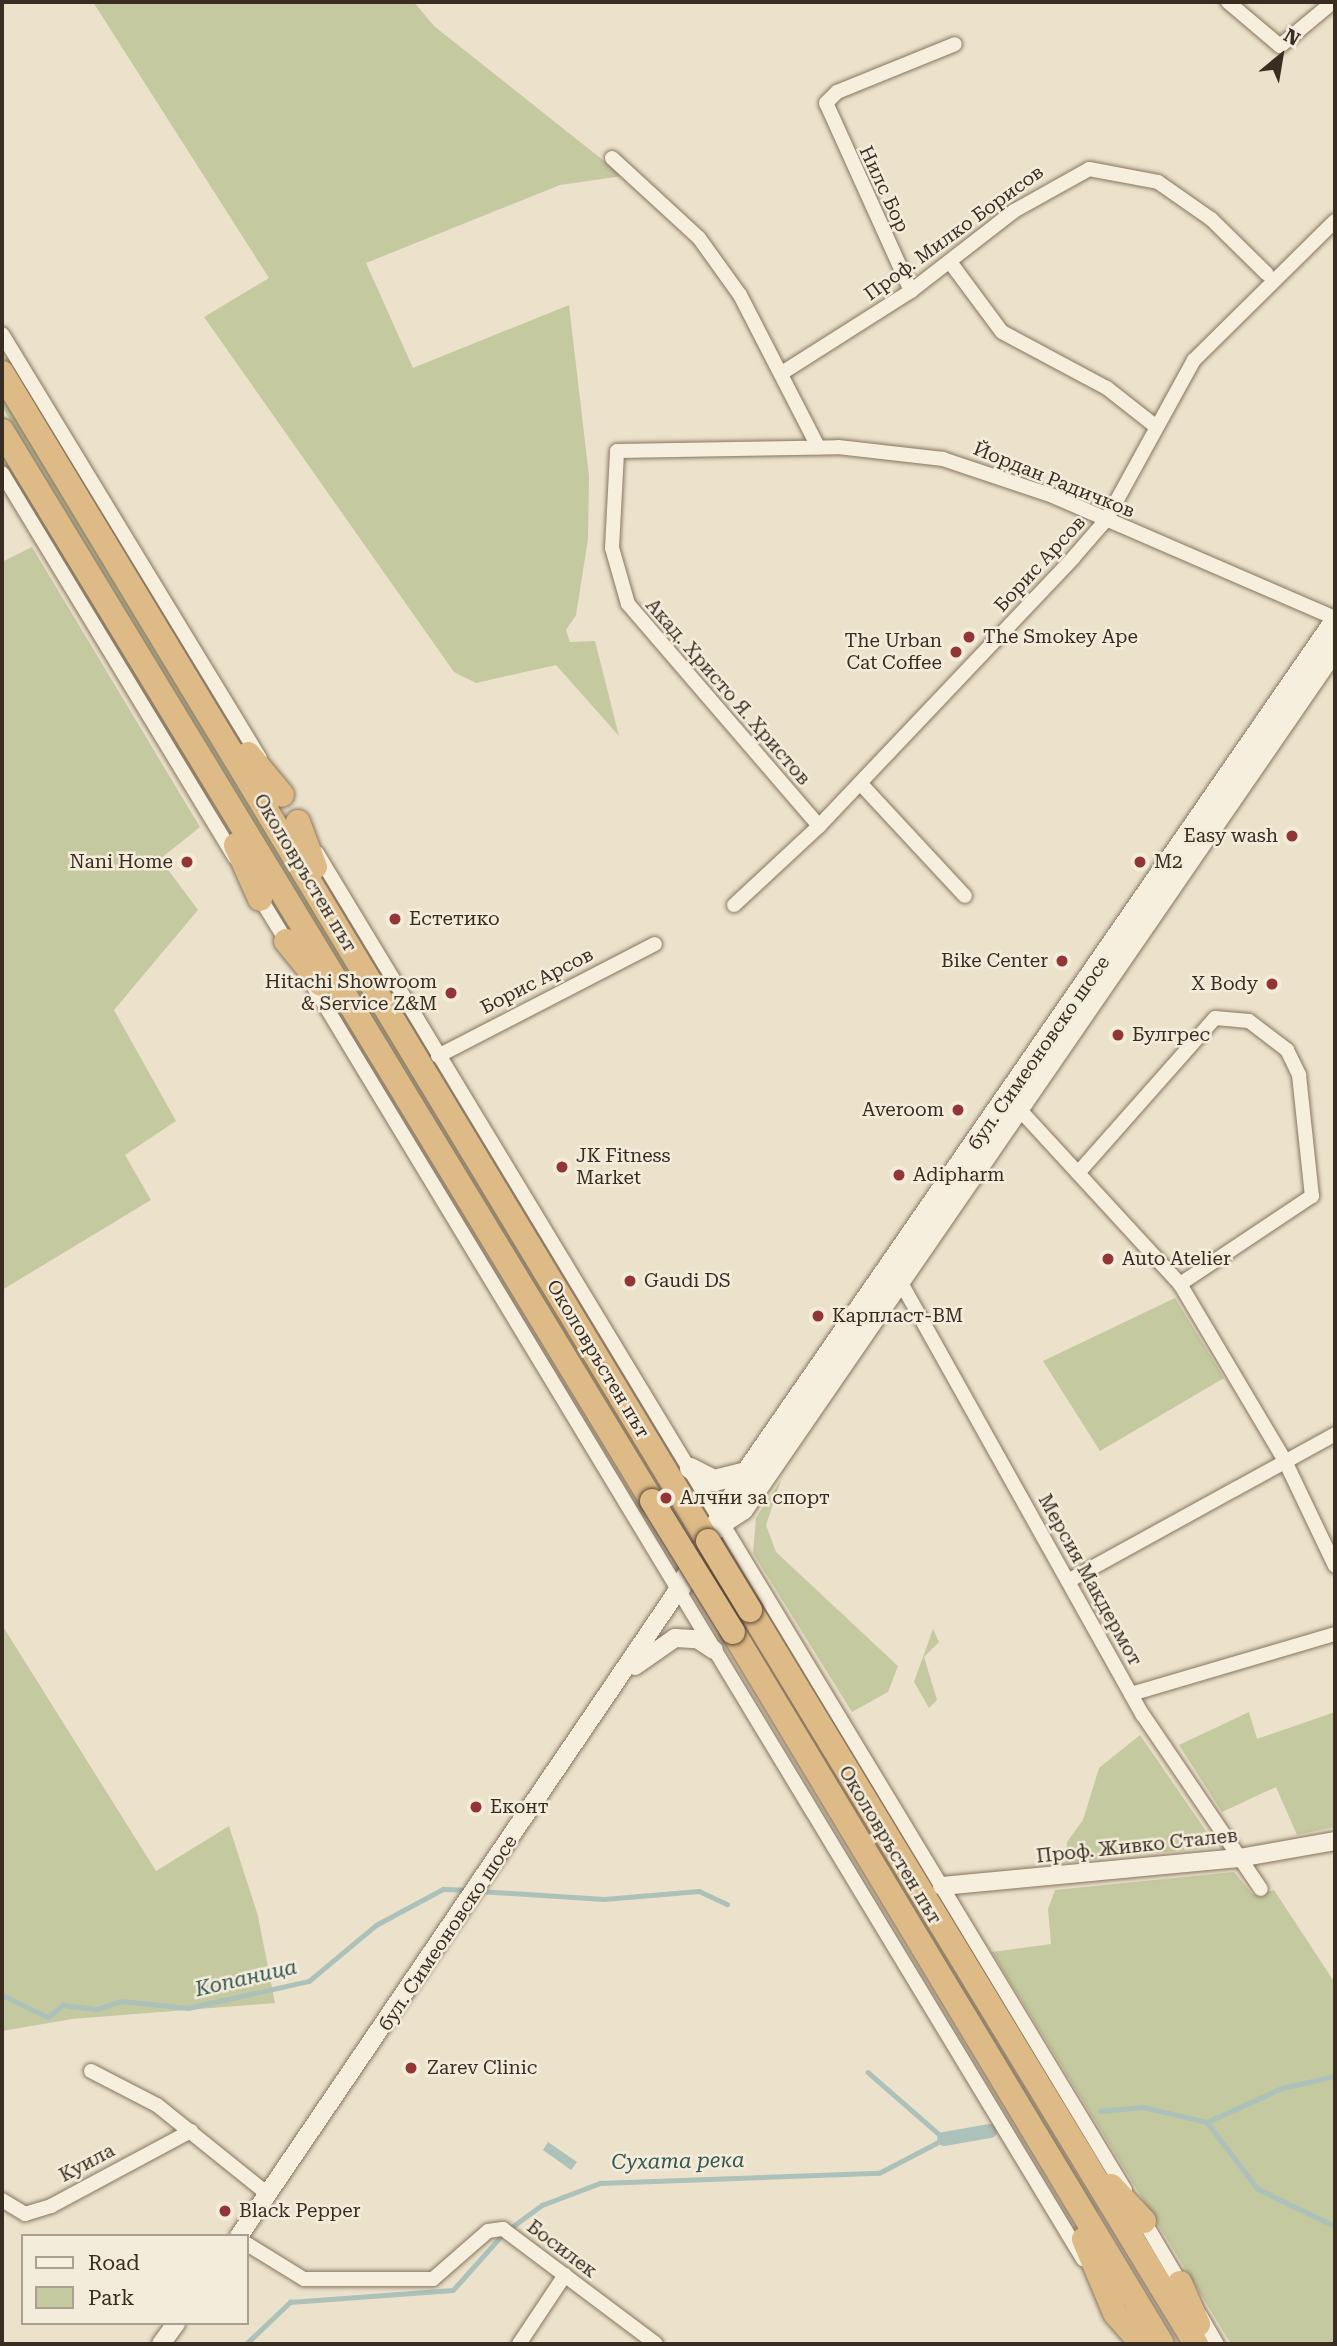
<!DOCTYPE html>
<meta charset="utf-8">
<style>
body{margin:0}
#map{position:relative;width:1337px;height:2346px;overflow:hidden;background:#ece2cb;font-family:"Roboto Serif",serif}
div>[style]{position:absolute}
.green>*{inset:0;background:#c4c99f}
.water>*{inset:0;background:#abc1ba}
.stream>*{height:4.5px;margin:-2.25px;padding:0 2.25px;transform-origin:2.25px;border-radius:2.25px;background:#abc1ba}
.canal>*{height:14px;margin:-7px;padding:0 7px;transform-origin:7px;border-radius:7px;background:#abc1ba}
.roads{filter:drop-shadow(0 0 2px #877560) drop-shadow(0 0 2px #877560)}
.minor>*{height:14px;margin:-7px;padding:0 7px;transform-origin:7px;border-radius:7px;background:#f7efde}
.tertiary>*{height:18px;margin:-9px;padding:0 9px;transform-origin:9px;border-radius:9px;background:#f7efde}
.secondary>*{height:21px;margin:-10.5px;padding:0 10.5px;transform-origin:10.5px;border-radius:10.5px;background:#f7efde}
.trunk>*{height:24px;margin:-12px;padding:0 12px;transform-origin:12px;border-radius:12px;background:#debb86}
.bridges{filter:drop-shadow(0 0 2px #564334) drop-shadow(0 0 2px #564334)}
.trunk-bridge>*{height:24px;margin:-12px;padding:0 12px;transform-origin:12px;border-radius:12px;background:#debb86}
.dots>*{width:19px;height:19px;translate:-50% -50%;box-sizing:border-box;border:4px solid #f4ecda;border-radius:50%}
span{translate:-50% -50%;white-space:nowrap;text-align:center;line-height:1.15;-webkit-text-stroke:5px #f4ecda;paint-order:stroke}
.street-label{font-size:19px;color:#392d22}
.poi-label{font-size:19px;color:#392d22}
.left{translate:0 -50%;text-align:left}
.right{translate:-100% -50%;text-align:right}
.water-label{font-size:21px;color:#335755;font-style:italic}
.frame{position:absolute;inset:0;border:4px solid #392d22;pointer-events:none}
.legend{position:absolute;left:21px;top:2234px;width:228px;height:91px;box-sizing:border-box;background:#f4ecda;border:2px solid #a9a090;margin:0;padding:9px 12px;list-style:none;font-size:21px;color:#392d22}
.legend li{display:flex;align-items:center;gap:14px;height:35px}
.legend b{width:35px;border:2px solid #a9a090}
.north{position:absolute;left:1246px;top:21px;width:70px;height:70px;-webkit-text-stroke:5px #f4ecda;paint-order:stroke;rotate:30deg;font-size:19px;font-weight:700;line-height:28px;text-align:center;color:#392d22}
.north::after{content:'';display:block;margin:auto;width:24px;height:32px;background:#392d22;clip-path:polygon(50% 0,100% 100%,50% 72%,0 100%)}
</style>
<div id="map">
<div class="green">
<div style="clip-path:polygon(93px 2px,414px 2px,434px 26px,623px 176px,560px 185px,366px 263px,413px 368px,569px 305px,589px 476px,588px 539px,576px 615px,566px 630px,570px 642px,595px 641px,619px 736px,556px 665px,476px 683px,454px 672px,204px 317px,269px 278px)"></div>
<div style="clip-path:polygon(2px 396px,662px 1487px,658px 1490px,2px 407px)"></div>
<div style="clip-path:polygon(2px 451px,201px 781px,231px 844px,2px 464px)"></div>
<div style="clip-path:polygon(32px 547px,200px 827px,160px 859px,198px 910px,114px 1010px,176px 1121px,125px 1155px,151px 1200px,2px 1290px,2px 562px)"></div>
<div style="clip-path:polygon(1175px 1298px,1224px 1378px,1100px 1451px,1043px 1361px)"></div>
<div style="clip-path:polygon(781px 1480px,766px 1525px,776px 1552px,898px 1666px,888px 1692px,852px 1712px,753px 1553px,756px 1518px)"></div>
<div style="clip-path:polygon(743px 1623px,1099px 2211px,1095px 2213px)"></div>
<div style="clip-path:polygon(2px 1625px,156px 1871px,229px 1826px,258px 1916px,275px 2003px,72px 2019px,2px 2031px)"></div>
<div style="clip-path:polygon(933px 1629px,939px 1642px,924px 1657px,937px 1700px,929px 1708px,914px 1682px)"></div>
<div style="clip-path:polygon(1249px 1712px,1257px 1739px,1335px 1712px,1335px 1827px,1297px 1835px,1276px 1787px,1222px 1812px,1179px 1745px)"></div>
<div style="clip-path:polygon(1140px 1735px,1217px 1847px,1066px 1862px,1067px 1842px,1083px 1820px,1099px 1768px)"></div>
<div style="clip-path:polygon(1234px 1872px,1253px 1895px,1274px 1890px,1335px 1983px,1335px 2344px,1231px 2344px,992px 1952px,1051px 1944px,1048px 1909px,1055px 1890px)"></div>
</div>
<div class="water">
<div style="clip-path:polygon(548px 2142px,577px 2162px,571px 2170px,543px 2150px)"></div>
</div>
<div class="stream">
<div style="left:479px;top:1891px;width:125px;rotate:3.7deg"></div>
<div style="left:604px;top:1899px;width:95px;rotate:-4.8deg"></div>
<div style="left:699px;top:1891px;width:31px;rotate:25deg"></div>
<div style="left:2px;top:1995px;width:51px;rotate:25.6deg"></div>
<div style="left:48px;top:2017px;width:19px;rotate:-39deg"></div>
<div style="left:63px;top:2005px;width:34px;rotate:7deg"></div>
<div style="left:97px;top:2009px;width:26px;rotate:-18deg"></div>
<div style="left:122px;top:2001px;width:66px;rotate:6.1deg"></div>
<div style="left:188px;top:2008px;width:124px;rotate:-12.6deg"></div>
<div style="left:309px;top:1981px;width:87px;rotate:-39.9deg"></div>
<div style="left:376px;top:1925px;width:76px;rotate:-28.2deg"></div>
<div style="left:443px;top:1889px;width:24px;rotate:2deg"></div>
<div style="left:1100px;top:2111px;width:43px;rotate:-5.3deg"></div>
<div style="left:1143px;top:2107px;width:66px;rotate:13.2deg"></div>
<div style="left:1207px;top:2122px;width:82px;rotate:-24.4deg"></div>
<div style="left:1282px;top:2088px;width:54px;rotate:-12.8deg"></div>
<div style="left:1207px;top:2122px;width:84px;rotate:52.7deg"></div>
<div style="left:1258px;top:2189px;width:85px;rotate:25.7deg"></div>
<div style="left:509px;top:2229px;width:41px;rotate:-36deg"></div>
<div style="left:542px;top:2205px;width:62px;rotate:-20.8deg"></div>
<div style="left:600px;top:2183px;width:279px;rotate:-2.1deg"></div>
<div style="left:879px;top:2173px;width:73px;rotate:-27.6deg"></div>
<div style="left:944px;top:2139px;width:101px;rotate:-139deg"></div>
<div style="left:246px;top:2344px;width:61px;rotate:-43.7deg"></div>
<div style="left:290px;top:2302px;width:163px;rotate:-4.2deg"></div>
<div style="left:453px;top:2290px;width:74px;rotate:-48.3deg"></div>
</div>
<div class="canal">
<div style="left:944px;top:2139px;width:47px;rotate:-9.9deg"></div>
</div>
<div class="roads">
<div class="minor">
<div style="left:1228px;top:2px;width:68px;rotate:40.2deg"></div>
<div style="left:1280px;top:46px;width:69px;rotate:-39.7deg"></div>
<div style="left:612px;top:158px;width:118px;rotate:42.6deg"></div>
<div style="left:699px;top:238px;width:70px;rotate:54.3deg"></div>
<div style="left:740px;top:295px;width:171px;rotate:62.8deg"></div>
<div style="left:950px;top:262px;width:87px;rotate:53.4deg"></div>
<div style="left:1002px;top:332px;width:119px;rotate:28.1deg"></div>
<div style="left:1107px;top:388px;width:60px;rotate:38.2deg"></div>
<div style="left:911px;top:291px;width:206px;rotate:-114.3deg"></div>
<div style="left:826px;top:103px;width:16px;rotate:-45deg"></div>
<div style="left:837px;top:92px;width:127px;rotate:-22.1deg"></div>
<div style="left:2px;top:334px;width:496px;rotate:58.7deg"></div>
<div style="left:785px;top:371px;width:149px;rotate:-32.4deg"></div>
<div style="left:911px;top:291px;width:130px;rotate:-37.8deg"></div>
<div style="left:1014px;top:211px;width:86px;rotate:-29.2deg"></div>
<div style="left:1089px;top:169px;width:70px;rotate:10.7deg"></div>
<div style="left:1158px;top:182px;width:65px;rotate:34.9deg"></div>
<div style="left:1211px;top:219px;width:78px;rotate:44.5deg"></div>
<div style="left:2px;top:473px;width:450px;rotate:58.8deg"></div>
<div style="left:860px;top:783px;width:154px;rotate:47.1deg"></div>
<div style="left:819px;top:826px;width:293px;rotate:-130.7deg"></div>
<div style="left:628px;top:604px;width:58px;rotate:-105.9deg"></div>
<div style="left:612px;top:548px;width:97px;rotate:-87deg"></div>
<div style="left:617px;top:451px;width:221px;rotate:-1deg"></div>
<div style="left:838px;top:447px;width:106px;rotate:6.5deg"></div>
<div style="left:943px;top:459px;width:116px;rotate:18.6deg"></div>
<div style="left:1053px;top:496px;width:307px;rotate:23.4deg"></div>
<div style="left:317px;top:853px;width:1562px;rotate:58.85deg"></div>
<div style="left:257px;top:893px;width:63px;rotate:58.6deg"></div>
<div style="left:734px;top:905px;width:116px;rotate:-42.9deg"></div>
<div style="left:819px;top:826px;width:369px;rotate:-46.5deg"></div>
<div style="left:1073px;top:558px;width:50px;rotate:-49deg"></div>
<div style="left:1106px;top:520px;width:183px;rotate:-61.2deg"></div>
<div style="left:1194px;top:360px;width:198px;rotate:-44.6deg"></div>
<div style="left:309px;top:979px;width:1496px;rotate:58.84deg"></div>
<div style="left:438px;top:1056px;width:244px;rotate:-27.3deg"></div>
<div style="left:1020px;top:1110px;width:236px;rotate:47.4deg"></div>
<div style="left:1180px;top:1284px;width:206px;rotate:59.3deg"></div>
<div style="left:1285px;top:1461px;width:116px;rotate:64.5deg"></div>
<div style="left:1078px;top:1173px;width:207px;rotate:-48.5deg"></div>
<div style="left:1215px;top:1018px;width:34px;rotate:5deg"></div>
<div style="left:1249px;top:1021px;width:48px;rotate:37.3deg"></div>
<div style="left:1287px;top:1050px;width:28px;rotate:64deg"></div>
<div style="left:1299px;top:1075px;width:122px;rotate:83.9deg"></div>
<div style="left:1312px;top:1196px;width:159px;rotate:146.3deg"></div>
<div style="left:900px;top:1281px;width:497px;rotate:60.8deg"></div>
<div style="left:1143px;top:1715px;width:210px;rotate:55.9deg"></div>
<div style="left:1068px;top:1581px;width:305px;rotate:-28.8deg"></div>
<div style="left:1131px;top:1694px;width:213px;rotate:-16.4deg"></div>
<div style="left:91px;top:2071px;width:74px;rotate:27.3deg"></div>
<div style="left:157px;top:2105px;width:144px;rotate:38.8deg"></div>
<div style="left:2px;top:2200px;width:27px;rotate:31deg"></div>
<div style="left:25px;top:2214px;width:27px;rotate:-17deg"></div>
<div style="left:51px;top:2206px;width:159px;rotate:-28.2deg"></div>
<div style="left:1141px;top:2216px;width:85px;rotate:59.5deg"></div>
<div style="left:247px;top:2244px;width:67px;rotate:31.6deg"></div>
<div style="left:304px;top:2279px;width:129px"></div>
<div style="left:433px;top:2279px;width:73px;rotate:-41.1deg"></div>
<div style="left:488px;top:2231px;width:15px;rotate:-8deg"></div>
<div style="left:503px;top:2229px;width:191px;rotate:36.9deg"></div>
<div style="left:1200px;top:2315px;width:34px;rotate:60deg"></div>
<div style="left:519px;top:2344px;width:83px;rotate:-56.3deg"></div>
</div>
<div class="tertiary">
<div style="left:635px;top:1666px;width:49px;rotate:-35deg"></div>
<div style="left:675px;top:1638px;width:22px;rotate:3deg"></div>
<div style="left:697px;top:1639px;width:20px;rotate:33deg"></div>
<div style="left:942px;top:1886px;width:298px;rotate:-5.4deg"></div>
<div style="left:1239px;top:1858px;width:97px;rotate:-10deg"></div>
<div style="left:239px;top:2236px;width:781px;rotate:-55.8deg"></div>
<div style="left:161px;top:2344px;width:26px;rotate:-54deg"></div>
</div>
<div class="secondary">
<div style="left:690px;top:1468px;width:27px;rotate:27deg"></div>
<div style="left:714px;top:1480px;width:33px;rotate:-14deg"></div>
<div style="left:722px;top:1522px;width:24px;rotate:-33deg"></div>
<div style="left:742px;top:1509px;width:1046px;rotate:-55.47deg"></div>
<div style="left:678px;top:1590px;width:136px;rotate:-60deg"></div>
<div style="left:746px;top:1472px;width:1036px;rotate:-55.34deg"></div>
</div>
<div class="trunk">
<div style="left:2px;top:373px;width:1365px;rotate:58.85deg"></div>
<div style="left:2px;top:431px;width:1252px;rotate:58.72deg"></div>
<div style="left:248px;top:754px;width:53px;rotate:50.3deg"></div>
<div style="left:298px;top:822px;width:48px;rotate:69.3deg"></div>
<div style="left:236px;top:845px;width:59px;rotate:66deg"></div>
<div style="left:286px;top:941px;width:55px;rotate:50.9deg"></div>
<div style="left:750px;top:1610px;width:859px;rotate:58.72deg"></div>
<div style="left:733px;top:1632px;width:831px;rotate:58.93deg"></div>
<div style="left:1111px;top:2186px;width:48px;rotate:46.7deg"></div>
<div style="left:1084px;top:2239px;width:80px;rotate:67.3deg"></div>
<div style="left:1115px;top:2313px;width:41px;rotate:48.9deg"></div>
<div style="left:1180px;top:2283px;width:45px;rotate:66.3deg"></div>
</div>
</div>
<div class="bridges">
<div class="trunk-bridge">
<div style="left:652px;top:1501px;width:154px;rotate:58.3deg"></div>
<div style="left:708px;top:1541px;width:81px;rotate:58.7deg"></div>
</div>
</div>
<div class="dots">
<div style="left:969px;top:637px;background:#913536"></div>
<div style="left:956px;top:652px;background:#913536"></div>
<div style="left:1292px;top:836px;background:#913536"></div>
<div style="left:187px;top:862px;background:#913536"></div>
<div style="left:1140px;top:862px;background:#913536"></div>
<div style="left:395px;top:919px;background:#913536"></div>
<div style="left:1062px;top:961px;background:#913536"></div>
<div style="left:1272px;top:984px;background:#913536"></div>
<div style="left:451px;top:993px;background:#913536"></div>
<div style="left:1118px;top:1035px;background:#913536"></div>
<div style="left:958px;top:1110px;background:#913536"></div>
<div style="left:562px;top:1167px;background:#913536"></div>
<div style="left:899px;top:1175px;background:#913536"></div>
<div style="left:1108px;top:1259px;background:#913536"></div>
<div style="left:630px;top:1281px;background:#913536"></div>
<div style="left:818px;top:1316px;background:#913536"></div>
<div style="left:666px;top:1498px;background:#913536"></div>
<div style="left:476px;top:1807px;background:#913536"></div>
<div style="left:411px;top:2068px;background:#913536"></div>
<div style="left:225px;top:2211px;background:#913536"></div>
</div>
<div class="street-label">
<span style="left:884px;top:189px;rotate:65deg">Нилс Бор</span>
<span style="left:954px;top:233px;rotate:-36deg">Проф. Милко Борисов</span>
<span style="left:1054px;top:480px;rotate:22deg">Йордан Радичков</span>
<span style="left:1040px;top:564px;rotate:-47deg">Борис Арсов</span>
<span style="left:728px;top:692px;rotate:49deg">Акад. Христо Я. Христов</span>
<span style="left:305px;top:873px;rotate:59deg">Околовръстен път</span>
<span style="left:537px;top:981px;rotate:-27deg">Борис Арсов</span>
<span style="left:1039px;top:1053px;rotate:-55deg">бул. Симеоновско шосе</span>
<span style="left:598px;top:1359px;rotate:59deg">Околовръстен път</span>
<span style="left:1090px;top:1580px;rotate:61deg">Мерсия Макдермот</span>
<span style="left:890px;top:1845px;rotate:59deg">Околовръстен път</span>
<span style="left:1137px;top:1846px;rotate:-6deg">Проф. Живко Сталев</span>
<span style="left:448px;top:1933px;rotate:-56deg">бул. Симеоновско шосе</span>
<span style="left:87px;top:2163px;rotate:-28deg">Куила</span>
<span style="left:562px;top:2249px;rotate:37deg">Босилек</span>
</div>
<div class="poi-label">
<span class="left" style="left:983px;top:637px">The Smokey Ape</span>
<span class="right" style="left:942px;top:652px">The Urban<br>Cat Coffee</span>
<span class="right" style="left:1278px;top:836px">Easy wash</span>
<span class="right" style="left:173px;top:862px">Nani Home</span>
<span class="left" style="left:1154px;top:862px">M2</span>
<span class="left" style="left:409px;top:919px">Естетико</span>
<span class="right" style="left:1048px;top:961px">Bike Center</span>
<span class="right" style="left:437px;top:993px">Hitachi Showroom<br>&amp; Service Z&amp;M</span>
<span class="right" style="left:1258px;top:984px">X Body</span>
<span class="left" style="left:1132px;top:1035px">Булгрес</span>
<span class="right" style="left:944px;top:1110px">Averoom</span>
<span class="left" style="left:576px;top:1167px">JK Fitness<br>Market</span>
<span class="left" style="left:913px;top:1175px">Adipharm</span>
<span class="left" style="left:1122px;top:1259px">Auto Atelier</span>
<span class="left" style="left:644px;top:1281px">Gaudi DS</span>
<span class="left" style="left:832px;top:1316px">Карпласт-ВМ</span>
<span class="left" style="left:680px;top:1498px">Алчни за спорт</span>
<span class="left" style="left:490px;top:1807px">Еконт</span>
<span class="left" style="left:427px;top:2068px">Zarev Clinic</span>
<span class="left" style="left:239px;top:2211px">Black Pepper</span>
</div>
<div class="water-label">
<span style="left:246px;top:1978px;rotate:-13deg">Копаница</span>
<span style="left:678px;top:2161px;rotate:-1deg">Сухата река</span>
</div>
<div class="frame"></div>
<ul class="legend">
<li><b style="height:9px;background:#f7efde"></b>Road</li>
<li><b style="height:19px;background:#c4c99f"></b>Park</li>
</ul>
<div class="north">N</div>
</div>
